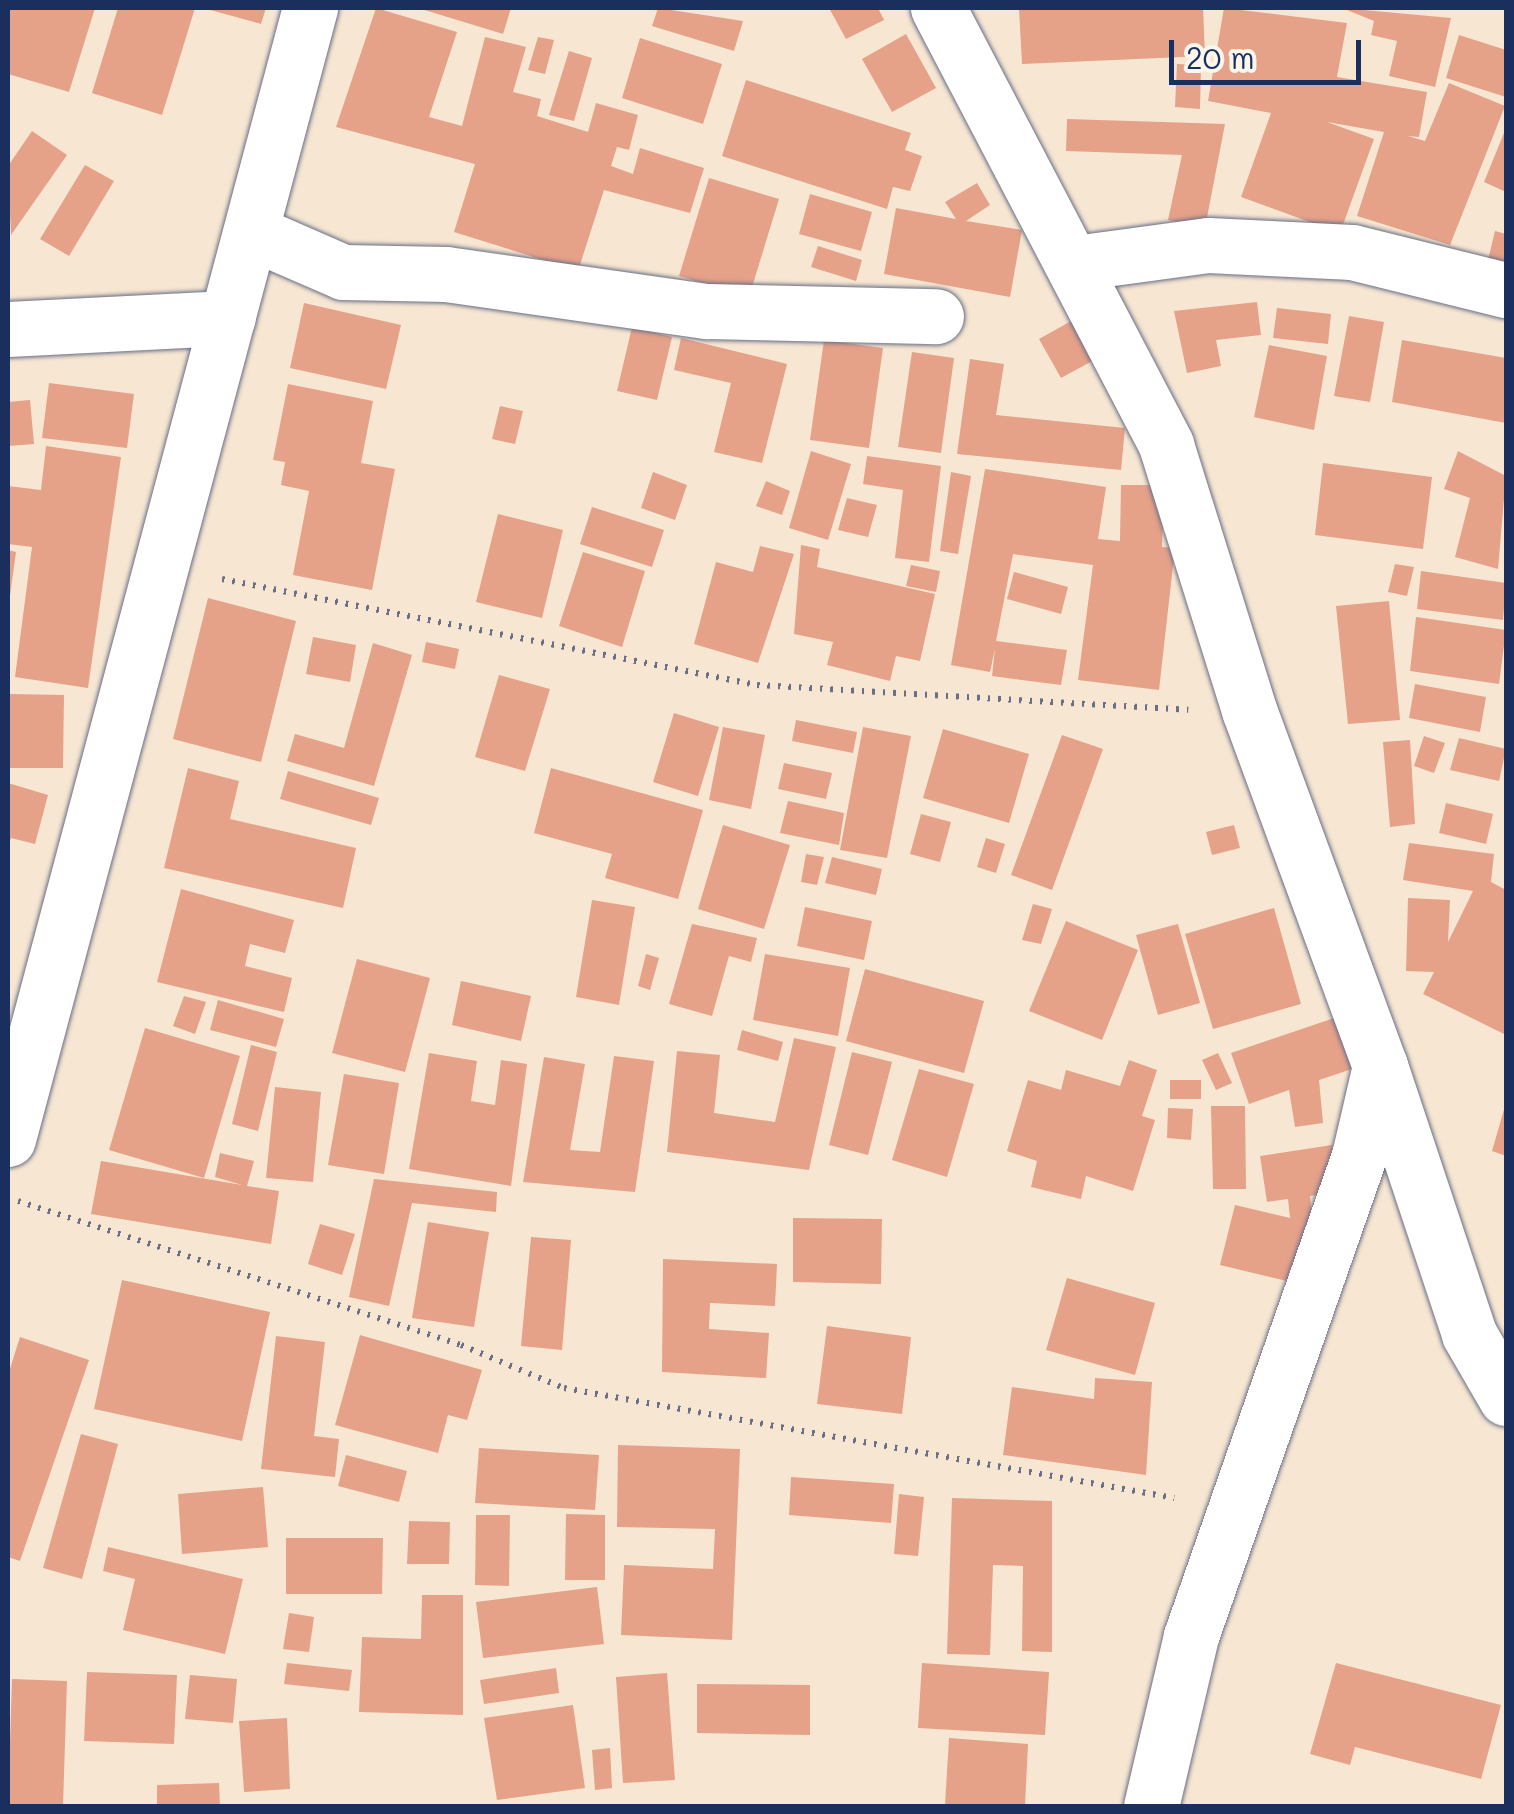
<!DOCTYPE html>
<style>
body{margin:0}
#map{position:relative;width:1514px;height:1814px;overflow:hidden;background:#f7e7d2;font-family:Mali,sans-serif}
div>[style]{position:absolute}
.building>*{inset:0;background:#e6a189}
.path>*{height:6px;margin-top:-3px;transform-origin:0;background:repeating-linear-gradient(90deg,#686f87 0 2.5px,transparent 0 10.5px)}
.roads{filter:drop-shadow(0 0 2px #686f87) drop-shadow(0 0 2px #686f87)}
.minor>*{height:55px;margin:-27.5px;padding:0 27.5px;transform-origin:27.5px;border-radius:27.5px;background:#fff}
.tertiary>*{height:55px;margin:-27.5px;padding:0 27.5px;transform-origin:27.5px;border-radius:27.5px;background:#fff}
span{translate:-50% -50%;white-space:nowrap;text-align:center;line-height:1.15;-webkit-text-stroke:9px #fbf7ec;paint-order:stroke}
.frame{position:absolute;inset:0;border:10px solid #1b2f5e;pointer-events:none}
.scale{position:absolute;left:1169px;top:40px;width:192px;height:45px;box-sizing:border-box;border:5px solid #1b2f5e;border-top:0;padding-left:12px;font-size:30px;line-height:35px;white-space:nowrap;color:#1b2f5e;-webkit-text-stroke:8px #fbf7ec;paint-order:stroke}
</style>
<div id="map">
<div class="building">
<div style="clip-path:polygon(8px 8px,95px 8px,69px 92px,8px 74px)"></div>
<div style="clip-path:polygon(118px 8px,195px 8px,162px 115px,92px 93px)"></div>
<div style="clip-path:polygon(203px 8px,266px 8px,261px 24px)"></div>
<div style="clip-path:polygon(376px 8px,457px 32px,429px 117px,462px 126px,485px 37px,526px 47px,513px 92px,541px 99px,537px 116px,588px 132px,596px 103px,638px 115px,629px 150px,617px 147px,611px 166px,633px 174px,640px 148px,704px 168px,690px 213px,604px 190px,578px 271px,454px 232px,475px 164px,336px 127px)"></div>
<div style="clip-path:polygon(418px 8px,511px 8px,503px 34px)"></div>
<div style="clip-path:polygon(658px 8px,743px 21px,734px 51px,652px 26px)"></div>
<div style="clip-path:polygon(829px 8px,878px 8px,884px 20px,846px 39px)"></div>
<div style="clip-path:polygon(1019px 8px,1203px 8px,1205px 56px,1022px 64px)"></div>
<div style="clip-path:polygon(1224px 8px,1347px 23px,1337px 77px,1427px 92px,1419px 137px,1408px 136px,1425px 141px,1449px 83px,1505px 106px,1450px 245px,1357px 216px,1384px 132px,1327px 122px,1374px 139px,1340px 233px,1241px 197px,1271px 113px,1208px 101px)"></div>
<div style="clip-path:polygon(1342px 8px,1451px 18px,1435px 87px,1389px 76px,1397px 41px,1371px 35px,1374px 21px)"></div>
<div style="clip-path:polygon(906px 34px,936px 88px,892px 112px,862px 59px)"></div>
<div style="clip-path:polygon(1459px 35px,1506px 50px,1506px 97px,1446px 78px)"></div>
<div style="clip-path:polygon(538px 37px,554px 40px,545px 74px,528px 70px)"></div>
<div style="clip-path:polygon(640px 38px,722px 64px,703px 124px,622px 98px)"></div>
<div style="clip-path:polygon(569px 51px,592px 58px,574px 121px,549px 115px)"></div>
<div style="clip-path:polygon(1177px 64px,1201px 65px,1200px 109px,1175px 107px)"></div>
<div style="clip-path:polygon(746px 80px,911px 133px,905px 150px,922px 156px,910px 191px,893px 187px,887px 209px,722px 156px)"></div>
<div style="clip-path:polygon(1067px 119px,1225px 124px,1205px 228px,1168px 220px,1182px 155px,1066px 151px)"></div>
<div style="clip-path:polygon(1506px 128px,1506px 192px,1484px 182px)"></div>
<div style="clip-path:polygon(32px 131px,67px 155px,11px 235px,8px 166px)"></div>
<div style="clip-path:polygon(85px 165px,114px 181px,69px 256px,40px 239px)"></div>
<div style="clip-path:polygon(709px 178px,779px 199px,749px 297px,679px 276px)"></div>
<div style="clip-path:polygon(977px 183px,990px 205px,966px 221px,1022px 230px,1010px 297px,884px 274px,896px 208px,956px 219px,945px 202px)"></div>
<div style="clip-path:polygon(810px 194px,872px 212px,861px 251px,799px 234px)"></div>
<div style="clip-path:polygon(1495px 231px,1506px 234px,1506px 265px,1488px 260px)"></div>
<div style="clip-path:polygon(818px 246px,862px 260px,856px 281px,811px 267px)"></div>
<div style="clip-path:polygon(1257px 302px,1261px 335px,1216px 340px,1221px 366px,1187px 373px,1174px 311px)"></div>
<div style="clip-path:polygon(304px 303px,401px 325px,386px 389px,290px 368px)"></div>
<div style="clip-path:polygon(1277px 308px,1331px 314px,1328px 344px,1273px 338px)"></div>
<div style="clip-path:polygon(1349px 316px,1384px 322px,1370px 402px,1334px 396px)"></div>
<div style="clip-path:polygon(1073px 320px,1096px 359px,1061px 378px,1039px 339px)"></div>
<div style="clip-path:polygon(632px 327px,672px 337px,657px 400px,617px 391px)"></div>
<div style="clip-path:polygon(681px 338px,787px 364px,762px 463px,714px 452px,731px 383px,674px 370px)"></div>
<div style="clip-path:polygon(824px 340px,883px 348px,869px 448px,810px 440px)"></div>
<div style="clip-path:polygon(1402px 340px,1506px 358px,1506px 423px,1392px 402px)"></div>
<div style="clip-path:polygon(1269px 345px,1327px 356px,1314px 430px,1254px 417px)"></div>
<div style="clip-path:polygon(912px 352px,954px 358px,941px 453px,898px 447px)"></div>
<div style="clip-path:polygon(970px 359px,1004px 364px,996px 415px,1125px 428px,1121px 470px,957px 454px)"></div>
<div style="clip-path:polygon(49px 383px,134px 394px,127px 448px,42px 438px)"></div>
<div style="clip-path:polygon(288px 384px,373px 401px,361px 463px,395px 469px,372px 590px,293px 575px,309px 491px,281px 485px,285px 462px,273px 460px)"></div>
<div style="clip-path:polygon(30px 400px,34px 444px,8px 446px,8px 402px)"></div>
<div style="clip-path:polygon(500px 406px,523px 411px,515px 444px,492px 439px)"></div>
<div style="clip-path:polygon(46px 446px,121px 457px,88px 688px,15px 677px,32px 547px,8px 544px,8px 486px,41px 490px)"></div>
<div style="clip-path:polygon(811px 451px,851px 464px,828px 540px,789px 528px)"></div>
<div style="clip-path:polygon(1458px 451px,1506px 476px,1498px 569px,1455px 557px,1470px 498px,1444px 489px)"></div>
<div style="clip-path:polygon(867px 456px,941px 466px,929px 562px,895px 558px,903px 490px,863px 484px)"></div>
<div style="clip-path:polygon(1323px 463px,1432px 477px,1423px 549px,1315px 535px)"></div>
<div style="clip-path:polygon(985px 469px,1106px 487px,1098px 539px,1120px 541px,1121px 485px,1164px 485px,1162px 547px,1175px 548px,1159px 690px,1078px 680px,1093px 565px,1013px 554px,996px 641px,1067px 650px,1061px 685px,992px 676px,995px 648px,990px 672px,951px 665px)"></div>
<div style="clip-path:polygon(653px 472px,687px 485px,675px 520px,641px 508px)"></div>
<div style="clip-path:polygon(951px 472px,971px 476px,958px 554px,940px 551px)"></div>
<div style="clip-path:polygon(766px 481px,790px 491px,782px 515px,756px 506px)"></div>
<div style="clip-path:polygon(847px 498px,877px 505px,868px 537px,838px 530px)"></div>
<div style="clip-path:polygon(592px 507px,664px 530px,652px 567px,580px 544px)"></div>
<div style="clip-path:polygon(498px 514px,563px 530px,542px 618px,476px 602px)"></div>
<div style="clip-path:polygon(801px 545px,820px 549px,817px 567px,935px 594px,920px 661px,896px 656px,890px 681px,827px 665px,833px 642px,794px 634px)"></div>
<div style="clip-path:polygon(760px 546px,794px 554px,758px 663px,694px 644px,716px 562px,753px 572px)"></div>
<div style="clip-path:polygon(8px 550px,16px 552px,10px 596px,8px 596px)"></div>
<div style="clip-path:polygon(583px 552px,645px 571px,622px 647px,559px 626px)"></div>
<div style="clip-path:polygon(1395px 564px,1414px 567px,1407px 596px,1388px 592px)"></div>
<div style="clip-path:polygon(911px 565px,940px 571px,936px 592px,906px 586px)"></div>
<div style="clip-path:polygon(1421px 571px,1506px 583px,1503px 620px,1417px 609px)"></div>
<div style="clip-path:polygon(1014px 572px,1068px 587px,1061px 614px,1007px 599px)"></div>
<div style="clip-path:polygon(208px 598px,296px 621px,261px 762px,173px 739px)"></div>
<div style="clip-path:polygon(1389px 601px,1400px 720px,1348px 724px,1336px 606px)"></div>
<div style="clip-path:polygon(1416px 617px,1506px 630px,1499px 684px,1410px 671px)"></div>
<div style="clip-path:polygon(313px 637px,356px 645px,350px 682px,306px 674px)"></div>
<div style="clip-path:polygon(426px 642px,459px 649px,455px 669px,422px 662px)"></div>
<div style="clip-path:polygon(373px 643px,412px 655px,374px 786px,287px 761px,295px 734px,344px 748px)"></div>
<div style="clip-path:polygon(499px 675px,550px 689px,525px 771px,475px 757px)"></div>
<div style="clip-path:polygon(1415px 684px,1486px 697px,1480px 732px,1409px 718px)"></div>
<div style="clip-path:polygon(8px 694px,64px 695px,63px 768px,8px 768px)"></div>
<div style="clip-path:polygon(674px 713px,719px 727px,698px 796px,653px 782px)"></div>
<div style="clip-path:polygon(796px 720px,857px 732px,853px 753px,792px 741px)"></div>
<div style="clip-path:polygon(723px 727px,765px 735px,751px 809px,709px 800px)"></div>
<div style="clip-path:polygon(863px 727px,911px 736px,887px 858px,840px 850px)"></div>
<div style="clip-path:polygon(943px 729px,1029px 754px,1009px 823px,923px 798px)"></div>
<div style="clip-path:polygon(1062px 735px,1103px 749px,1052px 890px,1011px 875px)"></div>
<div style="clip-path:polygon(1424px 736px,1445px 743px,1434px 773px,1414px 766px)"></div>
<div style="clip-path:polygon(1459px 738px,1506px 749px,1499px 781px,1450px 770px)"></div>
<div style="clip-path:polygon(1410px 740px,1415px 824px,1390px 827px,1383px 742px)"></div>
<div style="clip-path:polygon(784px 763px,832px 773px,826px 799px,778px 789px)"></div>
<div style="clip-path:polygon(188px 768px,239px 781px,230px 819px,356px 848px,343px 908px,164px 868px)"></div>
<div style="clip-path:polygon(551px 768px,703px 810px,678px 899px,605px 878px,612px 854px,534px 833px)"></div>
<div style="clip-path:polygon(288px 771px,379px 798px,371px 825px,280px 799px)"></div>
<div style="clip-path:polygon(8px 783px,48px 795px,35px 844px,11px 838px,8px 846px)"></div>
<div style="clip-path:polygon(788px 801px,844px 813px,839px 845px,780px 833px)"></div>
<div style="clip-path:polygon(1446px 803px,1493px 814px,1486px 844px,1439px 833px)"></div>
<div style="clip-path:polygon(921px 814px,951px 822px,940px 862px,910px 854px)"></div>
<div style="clip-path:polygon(723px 825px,790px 845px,764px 929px,698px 909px)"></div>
<div style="clip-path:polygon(1234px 825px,1240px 848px,1212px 855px,1206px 832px)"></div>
<div style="clip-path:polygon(986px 838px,1005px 844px,996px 873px,977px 867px)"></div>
<div style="clip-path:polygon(1409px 843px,1494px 854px,1491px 882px,1506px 890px,1506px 1035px,1423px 994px,1434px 972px,1406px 971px,1408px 898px,1450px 900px,1448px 942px,1473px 891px,1403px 880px)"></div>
<div style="clip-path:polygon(806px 854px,824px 857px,817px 885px,801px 882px)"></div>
<div style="clip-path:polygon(832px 857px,882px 869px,876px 895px,825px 883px)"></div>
<div style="clip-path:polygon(181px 889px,294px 920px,285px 953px,250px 944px,245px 966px,292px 978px,284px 1012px,157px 982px)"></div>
<div style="clip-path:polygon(592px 900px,635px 907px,619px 1005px,576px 997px)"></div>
<div style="clip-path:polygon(1033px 904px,1052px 909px,1041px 944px,1022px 940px)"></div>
<div style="clip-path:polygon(805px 907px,872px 921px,864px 960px,797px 946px)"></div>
<div style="clip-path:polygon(1274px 908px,1301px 1004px,1213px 1029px,1185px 934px)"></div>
<div style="clip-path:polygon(1066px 921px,1138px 950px,1102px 1040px,1029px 1011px)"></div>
<div style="clip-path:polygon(692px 924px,757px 938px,751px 962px,729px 956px,712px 1016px,669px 1004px)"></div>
<div style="clip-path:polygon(1178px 924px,1200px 1003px,1158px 1015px,1136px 935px)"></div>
<div style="clip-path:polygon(646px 954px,659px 958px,650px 990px,638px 986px)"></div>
<div style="clip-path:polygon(765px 954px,850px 968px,838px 1036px,753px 1020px)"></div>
<div style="clip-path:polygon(357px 959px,430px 978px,405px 1072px,332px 1053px)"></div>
<div style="clip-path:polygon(865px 969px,984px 1001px,964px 1073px,846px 1041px)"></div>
<div style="clip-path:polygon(461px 981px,531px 996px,521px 1041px,452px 1025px)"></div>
<div style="clip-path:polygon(184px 996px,206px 1002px,195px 1034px,173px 1026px)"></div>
<div style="clip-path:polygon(218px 1000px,284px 1019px,276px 1047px,210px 1030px)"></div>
<div style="clip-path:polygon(1343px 1015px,1361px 1066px,1319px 1080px,1323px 1123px,1295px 1127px,1289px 1090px,1249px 1104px,1231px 1053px)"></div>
<div style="clip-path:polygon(145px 1028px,240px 1056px,204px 1178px,109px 1150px)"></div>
<div style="clip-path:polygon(742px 1030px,783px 1042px,778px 1061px,737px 1050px)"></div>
<div style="clip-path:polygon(794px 1038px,836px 1047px,809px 1170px,667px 1152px,677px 1051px,720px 1055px,714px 1113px,775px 1122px)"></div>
<div style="clip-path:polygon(251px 1045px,277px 1052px,258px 1131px,232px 1124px)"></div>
<div style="clip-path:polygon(852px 1052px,892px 1062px,868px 1155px,829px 1145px)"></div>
<div style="clip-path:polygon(429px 1053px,477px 1061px,471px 1101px,495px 1105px,501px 1060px,527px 1064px,511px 1186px,409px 1169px)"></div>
<div style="clip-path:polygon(1218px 1053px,1232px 1083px,1216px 1090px,1202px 1060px)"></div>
<div style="clip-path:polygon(614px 1056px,654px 1061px,635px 1192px,523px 1182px,544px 1057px,585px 1064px,570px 1150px,600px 1152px)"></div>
<div style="clip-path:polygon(1129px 1060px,1157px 1070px,1142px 1116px,1155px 1120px,1133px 1191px,1086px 1176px,1081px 1199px,1031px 1187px,1037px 1161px,1007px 1151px,1028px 1080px,1061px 1090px,1066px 1070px,1120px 1086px)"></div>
<div style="clip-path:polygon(919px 1069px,974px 1084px,947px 1177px,892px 1160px)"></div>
<div style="clip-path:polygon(344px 1074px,399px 1083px,384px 1174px,328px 1165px)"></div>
<div style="clip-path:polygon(1170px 1080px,1201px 1080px,1201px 1099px,1170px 1099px)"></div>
<div style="clip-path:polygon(275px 1087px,321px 1092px,313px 1182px,266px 1178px)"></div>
<div style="clip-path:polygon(1211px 1106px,1245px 1106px,1246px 1189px,1213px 1189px)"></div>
<div style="clip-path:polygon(1505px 1106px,1506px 1107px,1506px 1156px,1492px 1151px)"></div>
<div style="clip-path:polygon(1168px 1108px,1193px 1109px,1191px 1140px,1167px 1138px)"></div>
<div style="clip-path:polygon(1332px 1145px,1341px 1191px,1310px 1196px,1313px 1226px,1295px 1283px,1220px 1265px,1235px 1205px,1290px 1218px,1288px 1199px,1267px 1202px,1260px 1156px)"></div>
<div style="clip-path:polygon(220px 1153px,254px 1161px,247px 1186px,279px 1191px,271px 1244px,91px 1214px,101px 1161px,242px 1185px,215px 1177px)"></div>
<div style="clip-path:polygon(374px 1179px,497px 1192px,496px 1212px,412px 1203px,389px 1306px,349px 1297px)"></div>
<div style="clip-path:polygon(793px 1218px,882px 1219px,881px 1284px,793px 1282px)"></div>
<div style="clip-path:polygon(428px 1222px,489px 1232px,474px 1327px,412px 1318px)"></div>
<div style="clip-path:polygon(320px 1224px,355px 1234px,342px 1275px,308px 1264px)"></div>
<div style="clip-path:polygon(531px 1237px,571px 1240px,562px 1350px,521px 1346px)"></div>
<div style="clip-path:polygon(663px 1259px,777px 1264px,775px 1306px,710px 1303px,709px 1329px,769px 1333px,766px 1378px,662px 1372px)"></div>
<div style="clip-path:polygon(1067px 1278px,1155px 1303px,1135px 1375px,1046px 1350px)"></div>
<div style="clip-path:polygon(122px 1280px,270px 1312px,242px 1441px,94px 1409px)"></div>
<div style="clip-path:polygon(827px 1326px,911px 1337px,902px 1414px,817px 1404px)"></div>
<div style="clip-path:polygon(360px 1335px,482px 1370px,467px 1420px,448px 1415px,438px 1453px,335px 1425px)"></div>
<div style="clip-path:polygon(276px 1336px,325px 1342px,314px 1436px,339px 1439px,335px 1477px,261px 1469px)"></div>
<div style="clip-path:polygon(20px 1337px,89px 1360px,20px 1561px,8px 1557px,8px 1375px)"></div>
<div style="clip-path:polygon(1095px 1378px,1152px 1382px,1146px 1475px,1003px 1455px,1012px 1387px,1094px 1399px)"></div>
<div style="clip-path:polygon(81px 1434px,118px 1444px,82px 1579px,43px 1568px)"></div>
<div style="clip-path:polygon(618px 1445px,740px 1449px,732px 1640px,621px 1635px,624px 1565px,713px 1569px,715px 1529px,617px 1527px)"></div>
<div style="clip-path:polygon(479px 1448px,599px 1455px,595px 1510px,475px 1503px)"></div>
<div style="clip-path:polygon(346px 1455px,407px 1471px,399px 1502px,338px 1486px)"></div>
<div style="clip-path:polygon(791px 1477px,894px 1484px,891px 1523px,789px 1515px)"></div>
<div style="clip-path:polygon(263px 1487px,268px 1547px,182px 1554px,178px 1494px)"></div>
<div style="clip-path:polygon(899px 1494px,924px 1497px,918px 1556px,894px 1554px)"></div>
<div style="clip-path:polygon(952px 1498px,1052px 1501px,1052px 1652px,1022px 1651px,1023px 1566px,993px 1565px,990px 1655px,947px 1654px)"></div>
<div style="clip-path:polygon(566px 1514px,605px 1515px,605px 1580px,565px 1580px)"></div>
<div style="clip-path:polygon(476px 1515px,510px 1515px,509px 1586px,475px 1585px)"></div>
<div style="clip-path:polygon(409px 1521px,450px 1522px,449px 1564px,407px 1564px)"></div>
<div style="clip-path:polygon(286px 1538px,383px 1538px,382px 1594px,286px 1594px)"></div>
<div style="clip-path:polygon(108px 1547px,243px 1579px,225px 1654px,123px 1630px,135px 1579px,103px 1571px)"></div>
<div style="clip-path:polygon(597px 1587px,604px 1644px,483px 1658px,476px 1602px)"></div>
<div style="clip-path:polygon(422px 1595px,463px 1595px,463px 1715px,359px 1712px,362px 1637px,421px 1639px)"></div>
<div style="clip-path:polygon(289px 1613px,314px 1617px,309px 1652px,283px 1649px)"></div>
<div style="clip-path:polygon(287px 1663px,352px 1670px,349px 1691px,284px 1684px)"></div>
<div style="clip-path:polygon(922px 1663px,1049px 1672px,1045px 1735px,918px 1728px)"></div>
<div style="clip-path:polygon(1336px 1663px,1501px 1705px,1481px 1779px,1355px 1747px,1350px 1765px,1310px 1754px)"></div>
<div style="clip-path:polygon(556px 1668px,559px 1693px,484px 1704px,480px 1680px)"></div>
<div style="clip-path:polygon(87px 1672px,177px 1675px,174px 1744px,84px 1741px)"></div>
<div style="clip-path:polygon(667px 1673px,675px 1780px,623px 1783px,616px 1677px)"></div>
<div style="clip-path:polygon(190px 1675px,237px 1679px,233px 1723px,185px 1719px)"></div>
<div style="clip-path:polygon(12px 1679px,67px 1681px,63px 1806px,8px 1806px)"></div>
<div style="clip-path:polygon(697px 1684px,810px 1685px,810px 1735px,697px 1733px)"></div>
<div style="clip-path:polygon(573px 1705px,585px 1788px,497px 1800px,484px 1718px)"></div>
<div style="clip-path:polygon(287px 1718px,290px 1789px,244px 1792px,239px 1721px)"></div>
<div style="clip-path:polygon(949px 1738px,1028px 1744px,1025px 1806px,945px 1805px)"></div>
<div style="clip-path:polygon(610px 1748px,612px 1788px,595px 1790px,592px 1750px)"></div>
<div style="clip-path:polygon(219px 1783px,220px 1806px,157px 1806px,157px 1785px)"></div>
</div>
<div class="path">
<div style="left:222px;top:579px;width:545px;rotate:11.21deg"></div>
<div style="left:757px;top:685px;width:432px;rotate:3.3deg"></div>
<div style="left:18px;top:1201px;width:466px;rotate:18deg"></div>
<div style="left:461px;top:1345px;width:112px;rotate:22.7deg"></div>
<div style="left:564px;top:1388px;width:620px;rotate:10.22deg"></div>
</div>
<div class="roads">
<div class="minor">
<div style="left:938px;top:8px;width:493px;rotate:62.4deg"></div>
<div style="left:1166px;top:445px;width:278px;rotate:72.6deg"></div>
<div style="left:1249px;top:710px;width:379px;rotate:69.8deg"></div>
<div style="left:1380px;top:1066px;width:92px;rotate:103.1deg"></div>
<div style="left:1359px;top:1156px;width:509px;rotate:109.29deg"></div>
<div style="left:1191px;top:1636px;width:175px;rotate:103.2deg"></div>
<div style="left:251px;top:232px;width:100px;rotate:23.5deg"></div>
<div style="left:343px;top:272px;width:103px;rotate:1.1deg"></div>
<div style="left:446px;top:274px;width:264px;rotate:8.1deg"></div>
<div style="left:707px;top:311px;width:229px;rotate:1.3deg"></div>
<div style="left:1075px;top:263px;width:134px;rotate:-7.7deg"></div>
<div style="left:1208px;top:245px;width:144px;rotate:2.8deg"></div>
<div style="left:1352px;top:252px;width:159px;rotate:13.9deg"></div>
<div style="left:8px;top:329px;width:220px;rotate:-2.9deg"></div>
<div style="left:1380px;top:1066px;width:282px;rotate:71.6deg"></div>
<div style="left:1469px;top:1334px;width:74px;rotate:60deg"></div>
</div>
<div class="tertiary">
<div style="left:8px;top:1139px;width:1171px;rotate:-75.05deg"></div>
</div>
</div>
<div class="frame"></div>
<div class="scale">20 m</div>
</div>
